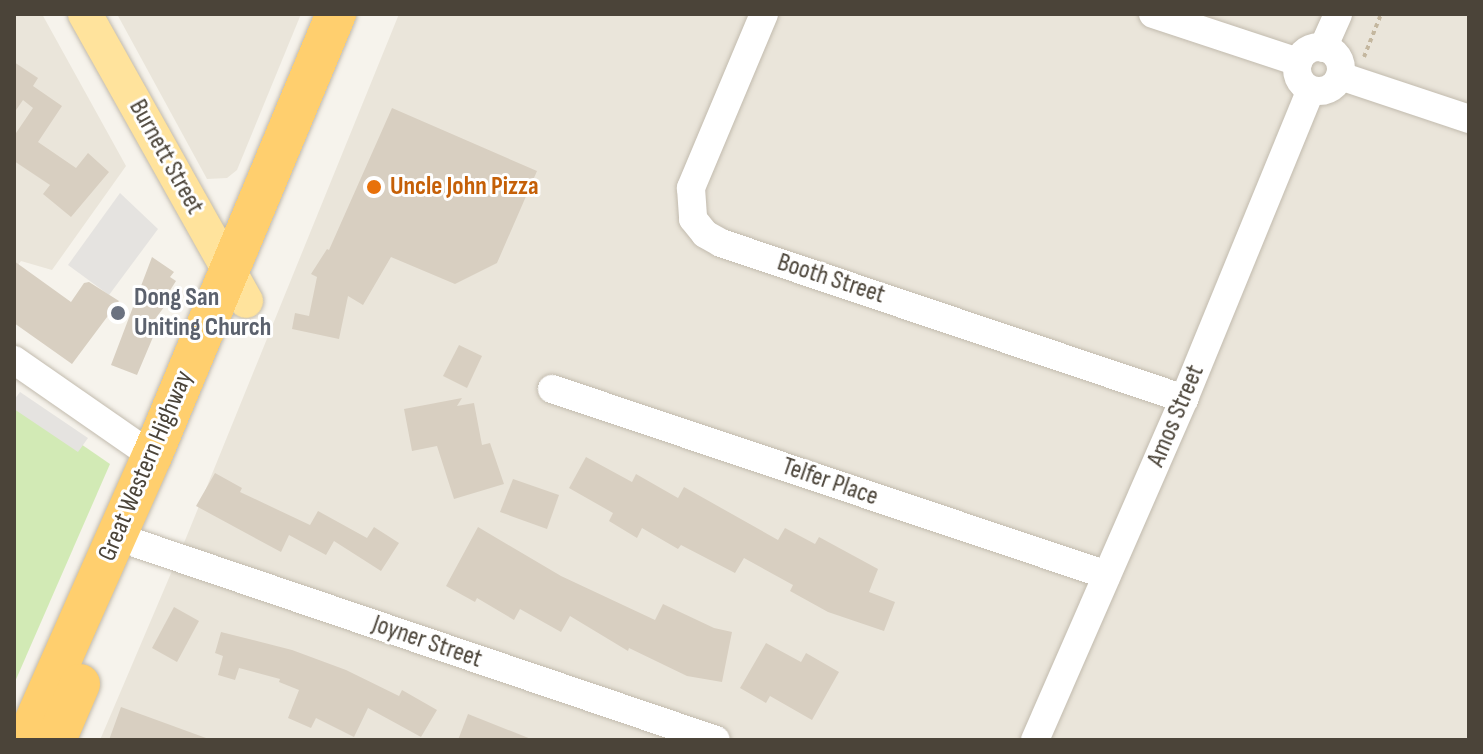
<!DOCTYPE html>
<style>
body{margin:0}
#map{position:relative;width:1483px;height:754px;overflow:hidden;background:#f6f3ec;font-family:"Sofia Sans Condensed",sans-serif}
div>[style]{position:absolute}
.residential>*{inset:0;background:#eae5da}
.green>*{inset:0;background:#d2eab5}
.parking>*{inset:0;background:#e5e3e0}
.building>*{inset:0;background:#d8cfc1}
.path>*{height:4px;margin-top:-2px;transform-origin:0;background:repeating-linear-gradient(90deg,#c4b79f 0 4px,transparent 0 8px)}
.roads{filter:drop-shadow(0 0 2px #c2bbae) drop-shadow(0 0 2px #c2bbae)}
.minor>*{height:28px;margin:-14px;padding:0 14px;transform-origin:14px;border-radius:14px;background:#fff}
.minor>.ring{margin:-14px;padding:0;box-sizing:content-box;background:none;border:28px solid #fff;border-radius:50%}
.major>*{height:34px;margin:-17px;padding:0 17px;transform-origin:17px;border-radius:17px;background:#ffe39c}
.highway>*{height:40px;margin:-20px;padding:0 20px;transform-origin:20px;border-radius:20px;background:#ffcf6e}
.dots>*{width:22px;height:22px;translate:-50% -50%;box-sizing:border-box;border:4px solid #fff;border-radius:50%}
span{translate:-50% -50%;white-space:nowrap;text-align:center;line-height:1.15;-webkit-text-stroke:6px #fff;paint-order:stroke}
.street-label{font-size:26px;color:#4b4439}
.food-label{font-size:26px;color:#c56008;font-weight:700}
.left{translate:0 -50%;text-align:left}
.worship-label{font-size:26px;color:#5b616d;font-weight:700}
.frame{position:absolute;inset:0;border:16px solid #4b4439;pointer-events:none}
</style>
<div id="map">
<div class="residential">
<div style="clip-path:polygon(14px 14px,42px 14px,126px 166px,52px 270px,21px 261px,14px 270px)"></div>
<div style="clip-path:polygon(117px 14px,301px 14px,237px 170px,227px 178px,207px 179px)"></div>
<div style="clip-path:polygon(399px 14px,1469px 14px,1469px 740px,100px 740px,186px 538px)"></div>
</div>
<div class="green">
<div style="clip-path:polygon(14px 398px,110px 464px,14px 684px)"></div>
</div>
<div class="parking">
<div style="clip-path:polygon(120px 193px,158px 229px,109px 295px,68px 265px)"></div>
<div style="clip-path:polygon(20px 392px,88px 438px,78px 452px,14px 409px,14px 400px)"></div>
</div>
<div class="building">
<div style="clip-path:polygon(14px 62px,38px 78px,33px 86px,62px 106px,38px 142px,76px 168px,88px 153px,109px 172px,71px 217px,43px 194px,50px 185px,14px 161px,14px 136px,33px 108px,23px 100px,14px 113px)"></div>
<div style="clip-path:polygon(392px 108px,537px 171px,497px 263px,455px 284px,391px 257px,363px 305px,348px 296px,339px 339px,292px 329px,295px 313px,309px 316px,317px 277px,311px 274px,327px 249px,329px 250px)"></div>
<div style="clip-path:polygon(152px 257px,174px 272px,170px 277px,176px 281px,169px 292px,174px 294px,149px 327px,156px 330px,137px 375px,111px 365px)"></div>
<div style="clip-path:polygon(14px 261px,71px 302px,84px 283px,89px 282px,119px 301px,72px 364px,14px 323px)"></div>
<div style="clip-path:polygon(459px 345px,482px 356px,467px 388px,443px 376px)"></div>
<div style="clip-path:polygon(462px 398px,457px 406px,474px 403px,482px 445px,490px 443px,504px 484px,454px 499px,437px 446px,412px 451px,404px 409px)"></div>
<div style="clip-path:polygon(586px 457px,632px 482px,636px 474px,678px 498px,684px 487px,778px 540px,785px 528px,815px 544px,819px 537px,878px 569px,869px 592px,895px 602px,884px 631px,828px 612px,790px 591px,793px 585px,744px 558px,735px 573px,681px 545px,678px 549px,642px 528px,637px 538px,609px 521px,613px 513px,569px 488px)"></div>
<div style="clip-path:polygon(215px 473px,242px 488px,240px 492px,310px 525px,318px 511px,367px 538px,374px 527px,399px 543px,381px 571px,334px 541px,326px 555px,289px 535px,281px 552px,196px 506px)"></div>
<div style="clip-path:polygon(513px 479px,559px 495px,547px 529px,500px 512px)"></div>
<div style="clip-path:polygon(478px 527px,561px 576px,655px 620px,663px 604px,714px 628px,732px 632px,722px 682px,687px 676px,629px 648px,628px 651px,570px 616px,561px 632px,520px 609px,514px 620px,477px 598px,475px 602px,446px 586px)"></div>
<div style="clip-path:polygon(174px 607px,199px 621px,177px 662px,152px 648px)"></div>
<div style="clip-path:polygon(221px 632px,292px 650px,346px 670px,399px 696px,402px 690px,437px 710px,421px 737px,368px 708px,354px 737px,316px 718px,311px 728px,288px 718px,299px 690px,279px 682px,280px 679px,239px 668px,235px 680px,218px 675px,223px 656px,215px 653px)"></div>
<div style="clip-path:polygon(766px 643px,801px 662px,806px 653px,839px 672px,812px 720px,770px 696px,766px 703px,740px 688px)"></div>
<div style="clip-path:polygon(121px 707px,206px 738px,206px 740px,109px 740px)"></div>
<div style="clip-path:polygon(468px 714px,531px 739px,531px 740px,458px 740px)"></div>
</div>
<div class="path">
<div style="left:1364px;top:57px;width:46px;rotate:-68.4deg"></div>
</div>
<div class="roads">
<div class="minor">
<div style="left:764px;top:14px;width:189px;rotate:112.8deg"></div>
<div style="left:691px;top:188px;width:31px;rotate:86deg"></div>
<div style="left:693px;top:219px;width:19px;rotate:51deg"></div>
<div style="left:705px;top:234px;width:18px;rotate:29deg"></div>
<div style="left:721px;top:243px;width:489px;rotate:18.6deg"></div>
<div style="left:1153px;top:14px;width:153px;rotate:18.3deg"></div>
<div class="ring" style="left:1297px;top:47px;width:16px;height:16px"></div>
<div style="left:1323px;top:48px;width:37px;rotate:-66deg"></div>
<div style="left:1340px;top:76px;width:136px;rotate:18.4deg"></div>
<div style="left:14px;top:360px;width:168px;rotate:34.8deg"></div>
<div style="left:552px;top:389px;width:585px;rotate:18.53deg"></div>
<div style="left:138px;top:544px;width:610px;rotate:18.73deg"></div>
<div style="left:1035px;top:740px;width:372px;rotate:-66.4deg"></div>
<div style="left:1184px;top:399px;width:334px;rotate:-67.7deg"></div>
</div>
<div class="major">
<div style="left:85px;top:14px;width:329px;rotate:60.7deg"></div>
</div>
<div class="highway">
<div style="left:26px;top:740px;width:311px;rotate:-66.1deg"></div>
<div style="left:152px;top:456px;width:479px;rotate:-67.4deg"></div>
<div style="left:56px;top:740px;width:61px;rotate:-66.8deg"></div>
</div>
</div>
<div class="dots">
<div style="left:374px;top:187px;background:#e8710a"></div>
<div style="left:118px;top:313px;background:#6b7280"></div>
</div>
<div class="street-label">
<span style="left:166px;top:157px;rotate:61deg">Burnett Street</span>
<span style="left:831px;top:279px;rotate:18deg">Booth Street</span>
<span style="left:1176px;top:416px;rotate:-67deg">Amos Street</span>
<span style="left:146px;top:466px;rotate:-67deg">Great Western Highway</span>
<span style="left:830px;top:482px;rotate:19deg">Telfer Place</span>
<span style="left:427px;top:642px;rotate:19deg">Joyner Street</span>
</div>
<div class="food-label">
<span class="left" style="left:390px;top:187px">Uncle John Pizza</span>
</div>
<div class="worship-label">
<span class="left" style="left:134px;top:313px">Dong San<br>Uniting Church</span>
</div>
<div class="frame"></div>
</div>
